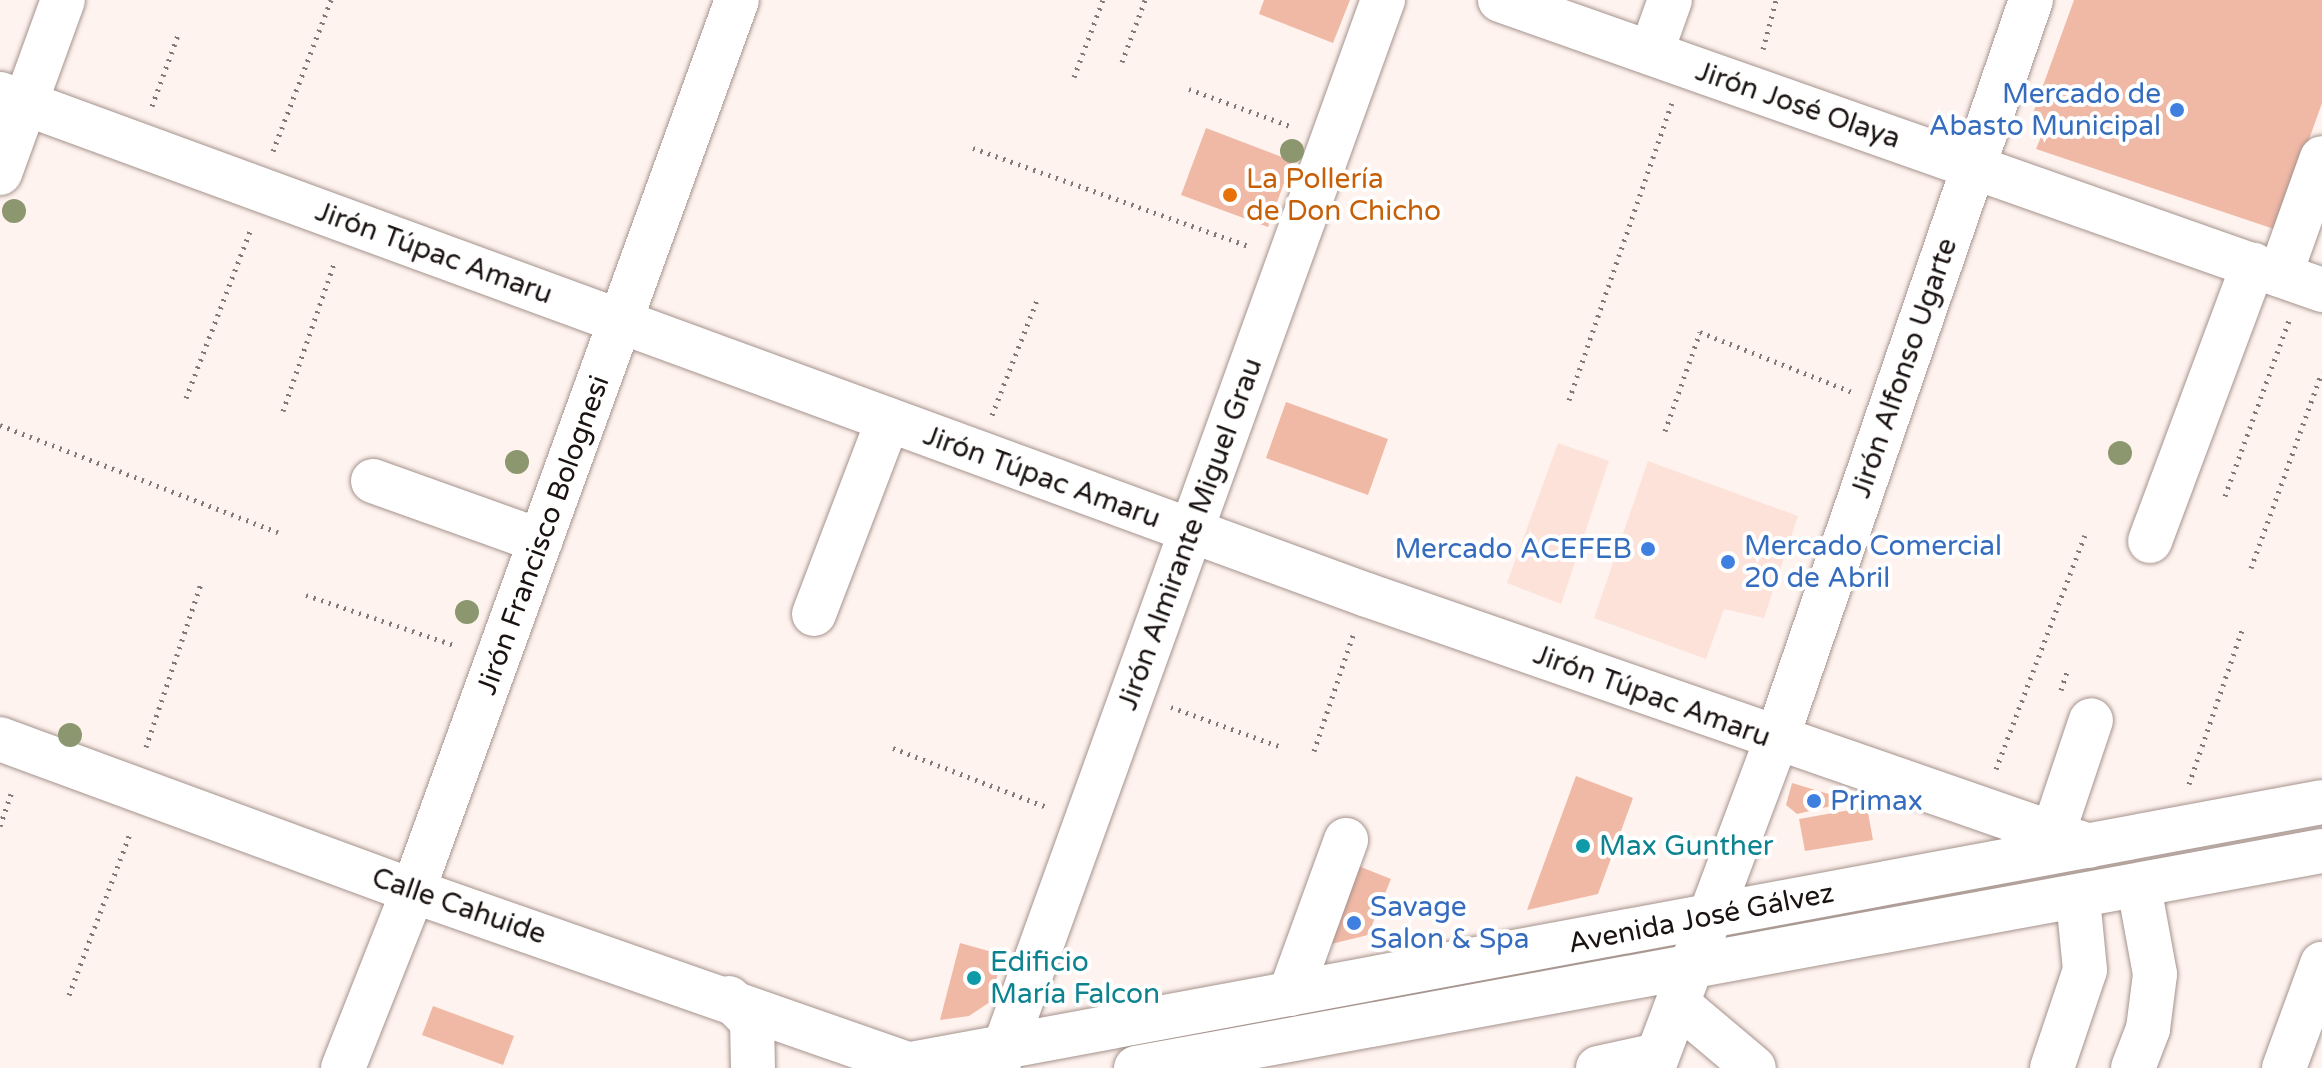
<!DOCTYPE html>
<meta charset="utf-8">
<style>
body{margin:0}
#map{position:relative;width:2322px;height:1068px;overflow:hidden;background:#fff3ef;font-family:"Varela Round",sans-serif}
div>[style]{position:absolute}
.built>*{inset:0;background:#fde2d9}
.building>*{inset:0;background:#f0b9a6}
.path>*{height:5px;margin-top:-2.5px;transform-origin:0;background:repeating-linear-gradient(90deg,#827976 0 2px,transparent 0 8px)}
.roads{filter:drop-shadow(0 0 2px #a5938d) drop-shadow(0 0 2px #a5938d)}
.minor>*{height:44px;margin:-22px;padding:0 22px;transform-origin:22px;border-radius:22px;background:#fff}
.major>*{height:44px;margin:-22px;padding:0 22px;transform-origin:22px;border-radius:22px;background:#fff}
.trees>*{width:24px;height:24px;margin:-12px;border-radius:50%;background:#8c976f}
.dots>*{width:22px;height:22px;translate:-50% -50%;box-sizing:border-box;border:4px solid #fff;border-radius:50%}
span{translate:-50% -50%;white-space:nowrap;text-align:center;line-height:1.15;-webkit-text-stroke:8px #fff;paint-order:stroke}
.shop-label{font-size:28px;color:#366cbe}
.right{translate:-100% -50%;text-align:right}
.left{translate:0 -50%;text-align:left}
.street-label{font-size:28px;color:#1a1311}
.food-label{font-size:28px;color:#c56008}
.culture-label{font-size:28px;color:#0d838f}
</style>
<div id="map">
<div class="built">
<div style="clip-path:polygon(1558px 443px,1609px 461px,1561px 604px,1507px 583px)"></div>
<div style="clip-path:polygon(1648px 461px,1798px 516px,1764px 618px,1724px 609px,1706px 659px,1594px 618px)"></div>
</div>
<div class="building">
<div style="clip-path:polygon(1264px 0,1350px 0,1333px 43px,1259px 14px)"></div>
<div style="clip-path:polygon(2074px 0,2322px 0,2322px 103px,2277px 230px,2036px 149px,2047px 122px,2032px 116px)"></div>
<div style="clip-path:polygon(1206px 128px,1292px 161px,1268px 227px,1181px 195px)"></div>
<div style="clip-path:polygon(1286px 402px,1388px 439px,1368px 495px,1266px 458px)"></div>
<div style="clip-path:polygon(1576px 776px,1633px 798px,1598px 894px,1527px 910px)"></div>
<div style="clip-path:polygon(1792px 783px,1842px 798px,1840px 804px,1797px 814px,1786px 805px)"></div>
<div style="clip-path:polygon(1867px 807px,1873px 840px,1805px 851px,1799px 819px)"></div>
<div style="clip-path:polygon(1356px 865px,1391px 879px,1368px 935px,1323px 946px)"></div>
<div style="clip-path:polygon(960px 943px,1003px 955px,990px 1002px,969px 1016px,940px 1020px)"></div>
<div style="clip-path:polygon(433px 1006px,514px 1036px,503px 1065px,422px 1035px)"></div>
</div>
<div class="path">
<div style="left:1763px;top:49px;width:51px;rotate:-75.1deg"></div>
<div style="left:1122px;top:62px;width:66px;rotate:-69.6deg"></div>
<div style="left:1074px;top:77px;width:82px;rotate:-69.4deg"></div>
<div style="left:1189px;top:89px;width:111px;rotate:20.1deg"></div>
<div style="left:152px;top:106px;width:76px;rotate:-69.9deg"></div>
<div style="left:973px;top:148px;width:295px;rotate:19.6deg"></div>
<div style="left:273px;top:151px;width:162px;rotate:-69deg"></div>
<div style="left:186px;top:398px;width:179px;rotate:-69deg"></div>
<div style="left:1569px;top:400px;width:314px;rotate:-70.9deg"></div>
<div style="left:283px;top:411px;width:159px;rotate:-70.9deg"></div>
<div style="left:992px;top:415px;width:123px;rotate:-68.6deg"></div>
<div style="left:0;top:425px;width:298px;rotate:21.1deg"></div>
<div style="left:1665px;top:431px;width:105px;rotate:-70.5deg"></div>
<div style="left:1700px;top:332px;width:167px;rotate:21.5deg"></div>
<div style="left:2225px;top:496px;width:187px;rotate:-70deg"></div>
<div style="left:2251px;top:568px;width:208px;rotate:-70.1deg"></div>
<div style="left:306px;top:595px;width:159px;rotate:18.7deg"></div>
<div style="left:2061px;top:690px;width:19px;rotate:-72deg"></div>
<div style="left:1171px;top:707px;width:115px;rotate:19.9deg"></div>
<div style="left:146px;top:747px;width:175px;rotate:-71.4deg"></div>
<div style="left:893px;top:748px;width:167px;rotate:21deg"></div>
<div style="left:1314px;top:751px;width:122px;rotate:-71.4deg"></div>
<div style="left:1996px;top:769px;width:250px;rotate:-69.2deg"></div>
<div style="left:2189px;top:784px;width:163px;rotate:-71deg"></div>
<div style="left:0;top:826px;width:39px;rotate:-71deg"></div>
<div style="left:69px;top:995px;width:175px;rotate:-69.3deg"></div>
</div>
<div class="roads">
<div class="minor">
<div style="left:1500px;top:0;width:872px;rotate:19.43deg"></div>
<div style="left:1651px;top:53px;width:56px;rotate:-70.3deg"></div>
<div style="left:0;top:94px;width:1456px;rotate:20.13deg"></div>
<div style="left:1367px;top:595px;width:764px;rotate:19.17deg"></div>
<div style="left:0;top:173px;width:184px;rotate:-70deg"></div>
<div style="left:2280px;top:275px;width:124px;rotate:-70.3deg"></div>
<div style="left:373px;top:481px;width:178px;rotate:19.7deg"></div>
<div style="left:2150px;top:541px;width:295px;rotate:-69.5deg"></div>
<div style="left:814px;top:614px;width:208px;rotate:-69.1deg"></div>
<div style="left:0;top:739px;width:440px;rotate:20.2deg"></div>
<div style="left:413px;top:891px;width:536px;rotate:19.28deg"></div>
<div style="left:2052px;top:836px;width:122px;rotate:-71.4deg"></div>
<div style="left:1290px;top:994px;width:164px;rotate:-70deg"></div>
<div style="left:1678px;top:1004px;width:99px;rotate:40.1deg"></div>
<div style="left:343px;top:1068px;width:190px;rotate:-68.4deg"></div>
<div style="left:413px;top:891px;width:948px;rotate:-70.02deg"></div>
<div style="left:997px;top:1068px;width:1136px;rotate:-70.13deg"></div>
<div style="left:1598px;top:1068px;width:61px;rotate:-12.2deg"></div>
<div style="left:1653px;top:1068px;width:349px;rotate:-69.4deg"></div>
<div style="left:1776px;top:741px;width:784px;rotate:-71.01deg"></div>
<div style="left:2052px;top:1068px;width:103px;rotate:-71.4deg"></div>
<div style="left:2085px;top:970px;width:71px;rotate:-95.6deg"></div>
<div style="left:2133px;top:1068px;width:42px;rotate:-69deg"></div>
<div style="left:2148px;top:1029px;width:55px;rotate:-82.7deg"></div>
<div style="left:2155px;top:974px;width:88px;rotate:-100.4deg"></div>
<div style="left:2284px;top:1068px;width:111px;rotate:-69.9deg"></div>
</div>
<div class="major">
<div style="left:729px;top:998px;width:33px;rotate:45deg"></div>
<div style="left:752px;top:1021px;width:47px;rotate:88.8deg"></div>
<div style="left:890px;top:1068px;width:1456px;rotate:-10.52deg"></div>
<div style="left:1136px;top:1068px;width:1206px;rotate:-10.37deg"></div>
</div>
</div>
<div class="trees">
<div style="left:1292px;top:151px"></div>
<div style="left:14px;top:211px"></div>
<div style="left:2120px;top:453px"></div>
<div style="left:517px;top:462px"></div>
<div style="left:467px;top:612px"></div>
<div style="left:70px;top:735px"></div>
</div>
<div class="dots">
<div style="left:2177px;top:110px;background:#3f7fe0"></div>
<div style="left:1230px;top:195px;background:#e8710a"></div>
<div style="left:1648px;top:549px;background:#3f7fe0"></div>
<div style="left:1728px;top:562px;background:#3f7fe0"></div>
<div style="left:1814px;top:801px;background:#3f7fe0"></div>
<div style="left:1583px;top:846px;background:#0f9aa8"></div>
<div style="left:1354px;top:923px;background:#3f7fe0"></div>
<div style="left:974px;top:978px;background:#0f9aa8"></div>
</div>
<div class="shop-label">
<span class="right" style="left:2161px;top:110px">Mercado de<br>Abasto Municipal</span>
<span class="left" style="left:1744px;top:562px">Mercado Comercial<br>20 de Abril</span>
<span class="right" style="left:1632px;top:549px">Mercado ACEFEB</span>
<span class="left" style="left:1830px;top:801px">Primax</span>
<span class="left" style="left:1370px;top:923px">Savage<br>Salon &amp; Spa</span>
</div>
<div class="street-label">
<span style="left:1798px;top:105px;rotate:19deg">Jirón José Olaya</span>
<span style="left:434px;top:253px;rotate:20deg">Jirón Túpac Amaru</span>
<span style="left:1904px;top:368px;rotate:-71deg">Jirón Alfonso Ugarte</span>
<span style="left:1042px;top:477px;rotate:20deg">Jirón Túpac Amaru</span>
<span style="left:1190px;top:534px;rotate:-70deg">Jirón Almirante Miguel Grau</span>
<span style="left:543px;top:535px;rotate:-70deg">Jirón Francisco Bolognesi</span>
<span style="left:1652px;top:696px;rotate:20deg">Jirón Túpac Amaru</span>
<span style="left:459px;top:906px;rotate:19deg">Calle Cahuide</span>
<span style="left:1701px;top:918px;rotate:-11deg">Avenida José Gálvez</span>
</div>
<div class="food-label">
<span class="left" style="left:1246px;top:195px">La Pollería<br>de Don Chicho</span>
</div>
<div class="culture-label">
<span class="left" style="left:1599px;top:846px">Max Gunther</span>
<span class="left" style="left:990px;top:978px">Edificio<br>María Falcon</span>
</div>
</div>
